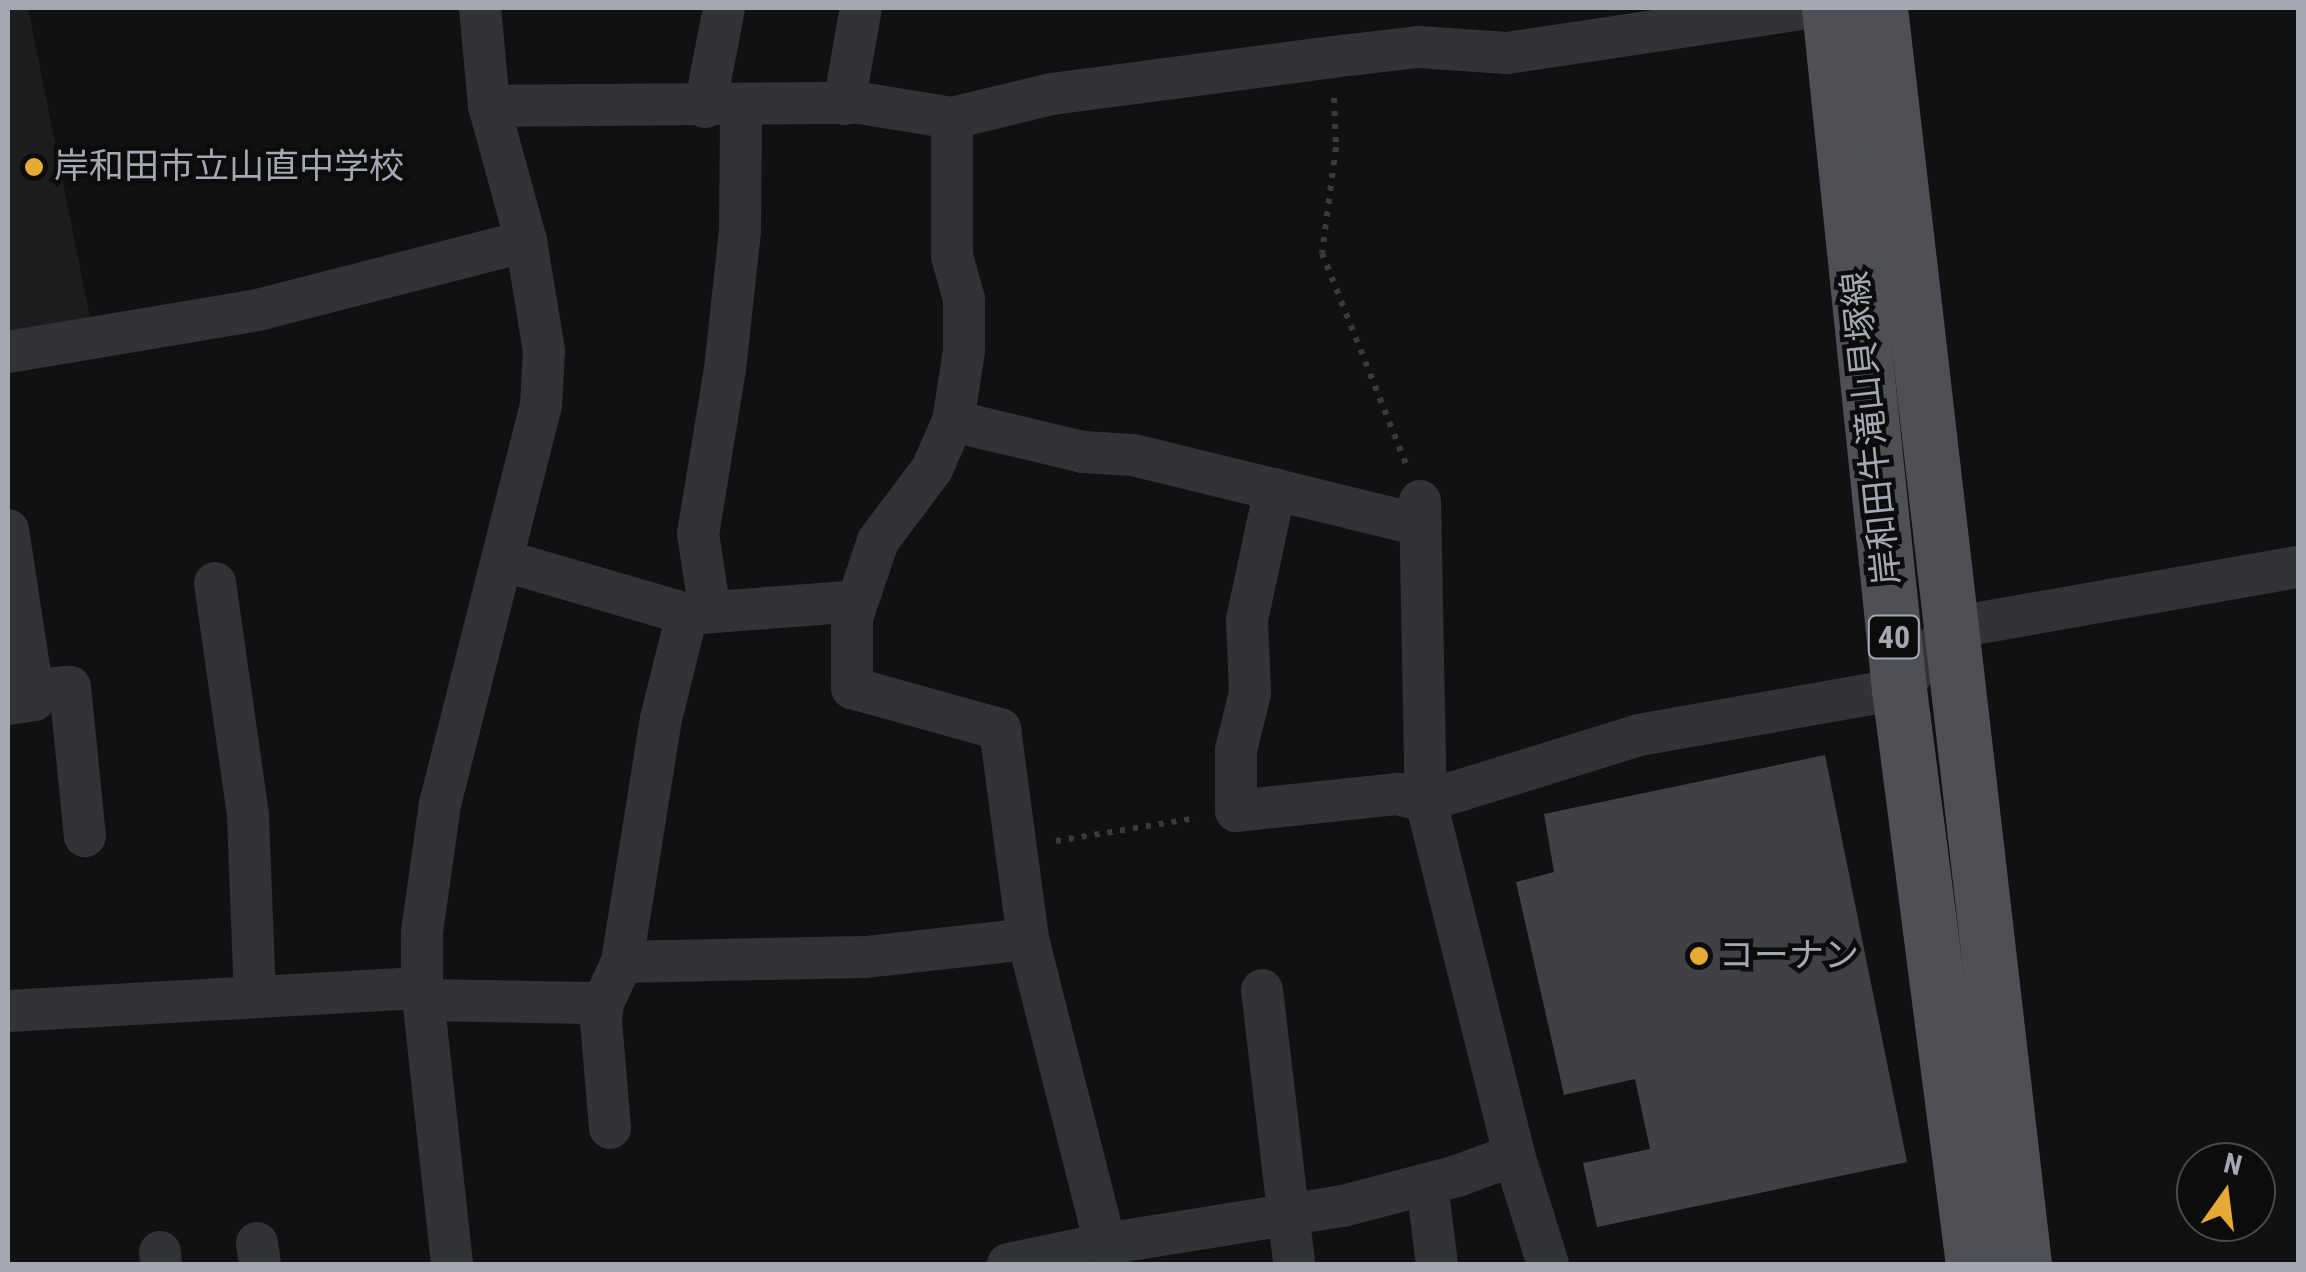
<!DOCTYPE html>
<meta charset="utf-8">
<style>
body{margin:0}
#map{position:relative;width:2306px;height:1272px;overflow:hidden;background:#111112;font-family:"Roboto Condensed","Noto Sans JP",sans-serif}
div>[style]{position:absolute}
.built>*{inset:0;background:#1d1d1f}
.building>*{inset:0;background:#404145}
.path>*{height:6px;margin-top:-3px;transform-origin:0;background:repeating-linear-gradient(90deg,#383a3e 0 5px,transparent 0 13px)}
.minor>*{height:42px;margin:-21px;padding:0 21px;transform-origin:21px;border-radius:21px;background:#323337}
.primary>*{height:55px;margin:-27.5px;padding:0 27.5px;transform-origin:27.5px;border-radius:27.5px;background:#4e5056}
.dots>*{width:28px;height:28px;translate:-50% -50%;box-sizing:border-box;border:5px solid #0c0c0d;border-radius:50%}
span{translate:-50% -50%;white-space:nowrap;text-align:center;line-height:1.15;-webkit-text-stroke:9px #0c0c0d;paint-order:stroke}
.shield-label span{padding:2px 8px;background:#0c0c0d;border:2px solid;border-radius:8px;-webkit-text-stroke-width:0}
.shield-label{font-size:32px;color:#a3a8b2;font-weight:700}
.poi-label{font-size:35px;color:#a3a8b2}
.left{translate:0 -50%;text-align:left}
.street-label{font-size:35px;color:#a3a8b2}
.frame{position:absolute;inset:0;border:10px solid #a3a8b2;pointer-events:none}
.north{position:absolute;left:2176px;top:1142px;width:100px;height:100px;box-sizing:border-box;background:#0c0c0d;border:2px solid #484a4f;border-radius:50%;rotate:14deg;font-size:28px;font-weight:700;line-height:40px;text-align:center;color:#a3a8b2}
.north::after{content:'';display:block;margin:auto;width:35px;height:45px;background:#e7ab35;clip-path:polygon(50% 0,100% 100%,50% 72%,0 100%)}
</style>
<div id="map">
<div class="built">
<div style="clip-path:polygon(8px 8px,28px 8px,92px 327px,8px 342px)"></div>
</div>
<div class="building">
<div style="clip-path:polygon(1825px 755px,1907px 1162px,1597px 1227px,1583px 1163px,1650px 1149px,1635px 1079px,1564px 1095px,1516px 882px,1554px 872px,1544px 814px)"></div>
</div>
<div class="path">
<div style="left:1334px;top:98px;width:49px;rotate:87.7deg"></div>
<div style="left:1336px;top:147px;width:107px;rotate:97.5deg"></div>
<div style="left:1322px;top:253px;width:227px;rotate:68.3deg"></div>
<div style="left:1056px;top:841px;width:143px;rotate:-9.3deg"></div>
</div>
<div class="minor">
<div style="left:844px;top:104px;width:97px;rotate:-80deg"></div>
<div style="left:489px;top:106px;width:371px;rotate:-0.5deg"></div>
<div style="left:860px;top:103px;width:93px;rotate:9.3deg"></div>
<div style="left:952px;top:118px;width:103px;rotate:-13.5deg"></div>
<div style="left:1052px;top:94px;width:282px;rotate:-7.5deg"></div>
<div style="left:1332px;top:57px;width:87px;rotate:-6.6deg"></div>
<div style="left:1418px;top:47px;width:89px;rotate:3.9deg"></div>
<div style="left:1507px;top:53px;width:304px;rotate:-8.5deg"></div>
<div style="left:705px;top:107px;width:101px;rotate:-79.1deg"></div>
<div style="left:952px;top:118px;width:138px;rotate:90deg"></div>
<div style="left:952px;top:256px;width:45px;rotate:74.4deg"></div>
<div style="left:964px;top:299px;width:52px;rotate:90deg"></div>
<div style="left:964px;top:351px;width:71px;rotate:98.9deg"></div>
<div style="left:953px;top:421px;width:52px;rotate:113.6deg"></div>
<div style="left:932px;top:469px;width:90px;rotate:126.9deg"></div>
<div style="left:878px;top:541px;width:81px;rotate:108.7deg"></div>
<div style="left:852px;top:618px;width:70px;rotate:90deg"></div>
<div style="left:852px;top:688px;width:154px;rotate:15.5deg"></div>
<div style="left:1000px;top:729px;width:212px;rotate:82.4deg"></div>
<div style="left:1028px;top:939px;width:335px;rotate:75.8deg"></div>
<div style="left:8px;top:352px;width:254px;rotate:-9.5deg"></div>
<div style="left:258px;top:310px;width:277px;rotate:-14.4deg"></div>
<div style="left:953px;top:421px;width:134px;rotate:13.4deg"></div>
<div style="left:1083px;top:452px;width:50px;rotate:3.4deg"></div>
<div style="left:1133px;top:455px;width:296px;rotate:13.7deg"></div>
<div style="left:1275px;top:489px;width:134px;rotate:102.1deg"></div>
<div style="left:1247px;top:620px;width:73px;rotate:87.6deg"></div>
<div style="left:1250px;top:693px;width:59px;rotate:103.8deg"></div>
<div style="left:1236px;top:750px;width:61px;rotate:90deg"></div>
<div style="left:1236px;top:811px;width:163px;rotate:-6deg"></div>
<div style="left:1398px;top:794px;width:29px;rotate:14deg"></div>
<div style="left:1426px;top:801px;width:223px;rotate:-17.2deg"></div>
<div style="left:1639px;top:735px;width:264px;rotate:-10deg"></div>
<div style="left:1899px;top:689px;width:80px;rotate:-49.6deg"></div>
<div style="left:1951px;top:628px;width:352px;rotate:-10deg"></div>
<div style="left:1420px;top:501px;width:300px;rotate:88.9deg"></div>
<div style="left:1426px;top:801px;width:365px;rotate:76deg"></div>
<div style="left:1514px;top:1155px;width:114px;rotate:72.7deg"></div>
<div style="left:8px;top:530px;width:172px;rotate:81.3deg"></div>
<div style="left:34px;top:700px;width:26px;rotate:171deg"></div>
<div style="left:502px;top:560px;width:193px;rotate:16.3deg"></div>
<div style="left:687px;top:614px;width:171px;rotate:-4.3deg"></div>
<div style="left:215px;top:583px;width:235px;rotate:81.9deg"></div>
<div style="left:248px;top:816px;width:181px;rotate:87.8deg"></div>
<div style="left:710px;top:612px;width:79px;rotate:-98.7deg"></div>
<div style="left:698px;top:534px;width:167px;rotate:-80.7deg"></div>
<div style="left:725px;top:369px;width:140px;rotate:-83.8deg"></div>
<div style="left:740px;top:230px;width:124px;rotate:-89.5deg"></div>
<div style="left:32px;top:690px;width:38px;rotate:-5deg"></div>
<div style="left:70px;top:687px;width:150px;rotate:84.3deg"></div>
<div style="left:622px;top:962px;width:246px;rotate:-80.9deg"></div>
<div style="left:661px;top:719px;width:108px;rotate:-76.1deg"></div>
<div style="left:1262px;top:990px;width:276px;rotate:83.3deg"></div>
<div style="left:423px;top:1000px;width:180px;rotate:1deg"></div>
<div style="left:8px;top:1011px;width:415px;rotate:-3.2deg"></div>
<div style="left:610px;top:1128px;width:108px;rotate:-94.8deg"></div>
<div style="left:601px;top:1020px;width:17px;rotate:-83deg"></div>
<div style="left:603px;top:1003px;width:45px;rotate:-65.1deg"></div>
<div style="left:622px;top:962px;width:244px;rotate:-1.2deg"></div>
<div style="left:866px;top:957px;width:163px;rotate:-6.3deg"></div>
<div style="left:1427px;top:1184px;width:81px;rotate:82.9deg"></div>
<div style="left:257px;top:1243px;width:21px;rotate:82deg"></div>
<div style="left:160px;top:1252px;width:12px;rotate:85deg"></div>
<div style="left:452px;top:1264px;width:278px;rotate:-96.2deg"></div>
<div style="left:422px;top:988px;width:56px;rotate:-90deg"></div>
<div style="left:422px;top:932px;width:129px;rotate:-82deg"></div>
<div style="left:440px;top:804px;width:411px;rotate:-75.8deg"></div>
<div style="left:541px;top:406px;width:55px;rotate:-86.9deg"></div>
<div style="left:544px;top:351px;width:111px;rotate:-99.3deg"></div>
<div style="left:526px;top:241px;width:140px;rotate:-105.3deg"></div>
<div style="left:489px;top:106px;width:98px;rotate:-95.2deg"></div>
<div style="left:1008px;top:1264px;width:99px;rotate:-11.7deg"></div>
<div style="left:1105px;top:1244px;width:241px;rotate:-9.1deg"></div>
<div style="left:1343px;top:1206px;width:118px;rotate:-14.7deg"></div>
<div style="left:1457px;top:1176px;width:61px;rotate:-20.2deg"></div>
</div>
<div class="primary">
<div style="left:1829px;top:8px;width:685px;rotate:84.13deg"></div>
<div style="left:1899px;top:689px;width:580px;rotate:82.67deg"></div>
<div style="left:1880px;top:8px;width:1264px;rotate:83.46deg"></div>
</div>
<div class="dots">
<div style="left:34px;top:167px;background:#e7ab35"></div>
<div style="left:1699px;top:956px;background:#e7ab35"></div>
</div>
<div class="shield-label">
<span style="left:1894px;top:637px">40</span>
</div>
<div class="poi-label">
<span class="left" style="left:54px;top:167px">岸和田市立山直中学校</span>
<span class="left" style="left:1719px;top:956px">コーナン</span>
</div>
<div class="street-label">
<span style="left:1872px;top:428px;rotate:-96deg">岸和田牛滝山貝塚線</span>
</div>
<div class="frame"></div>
<div class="north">N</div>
</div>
